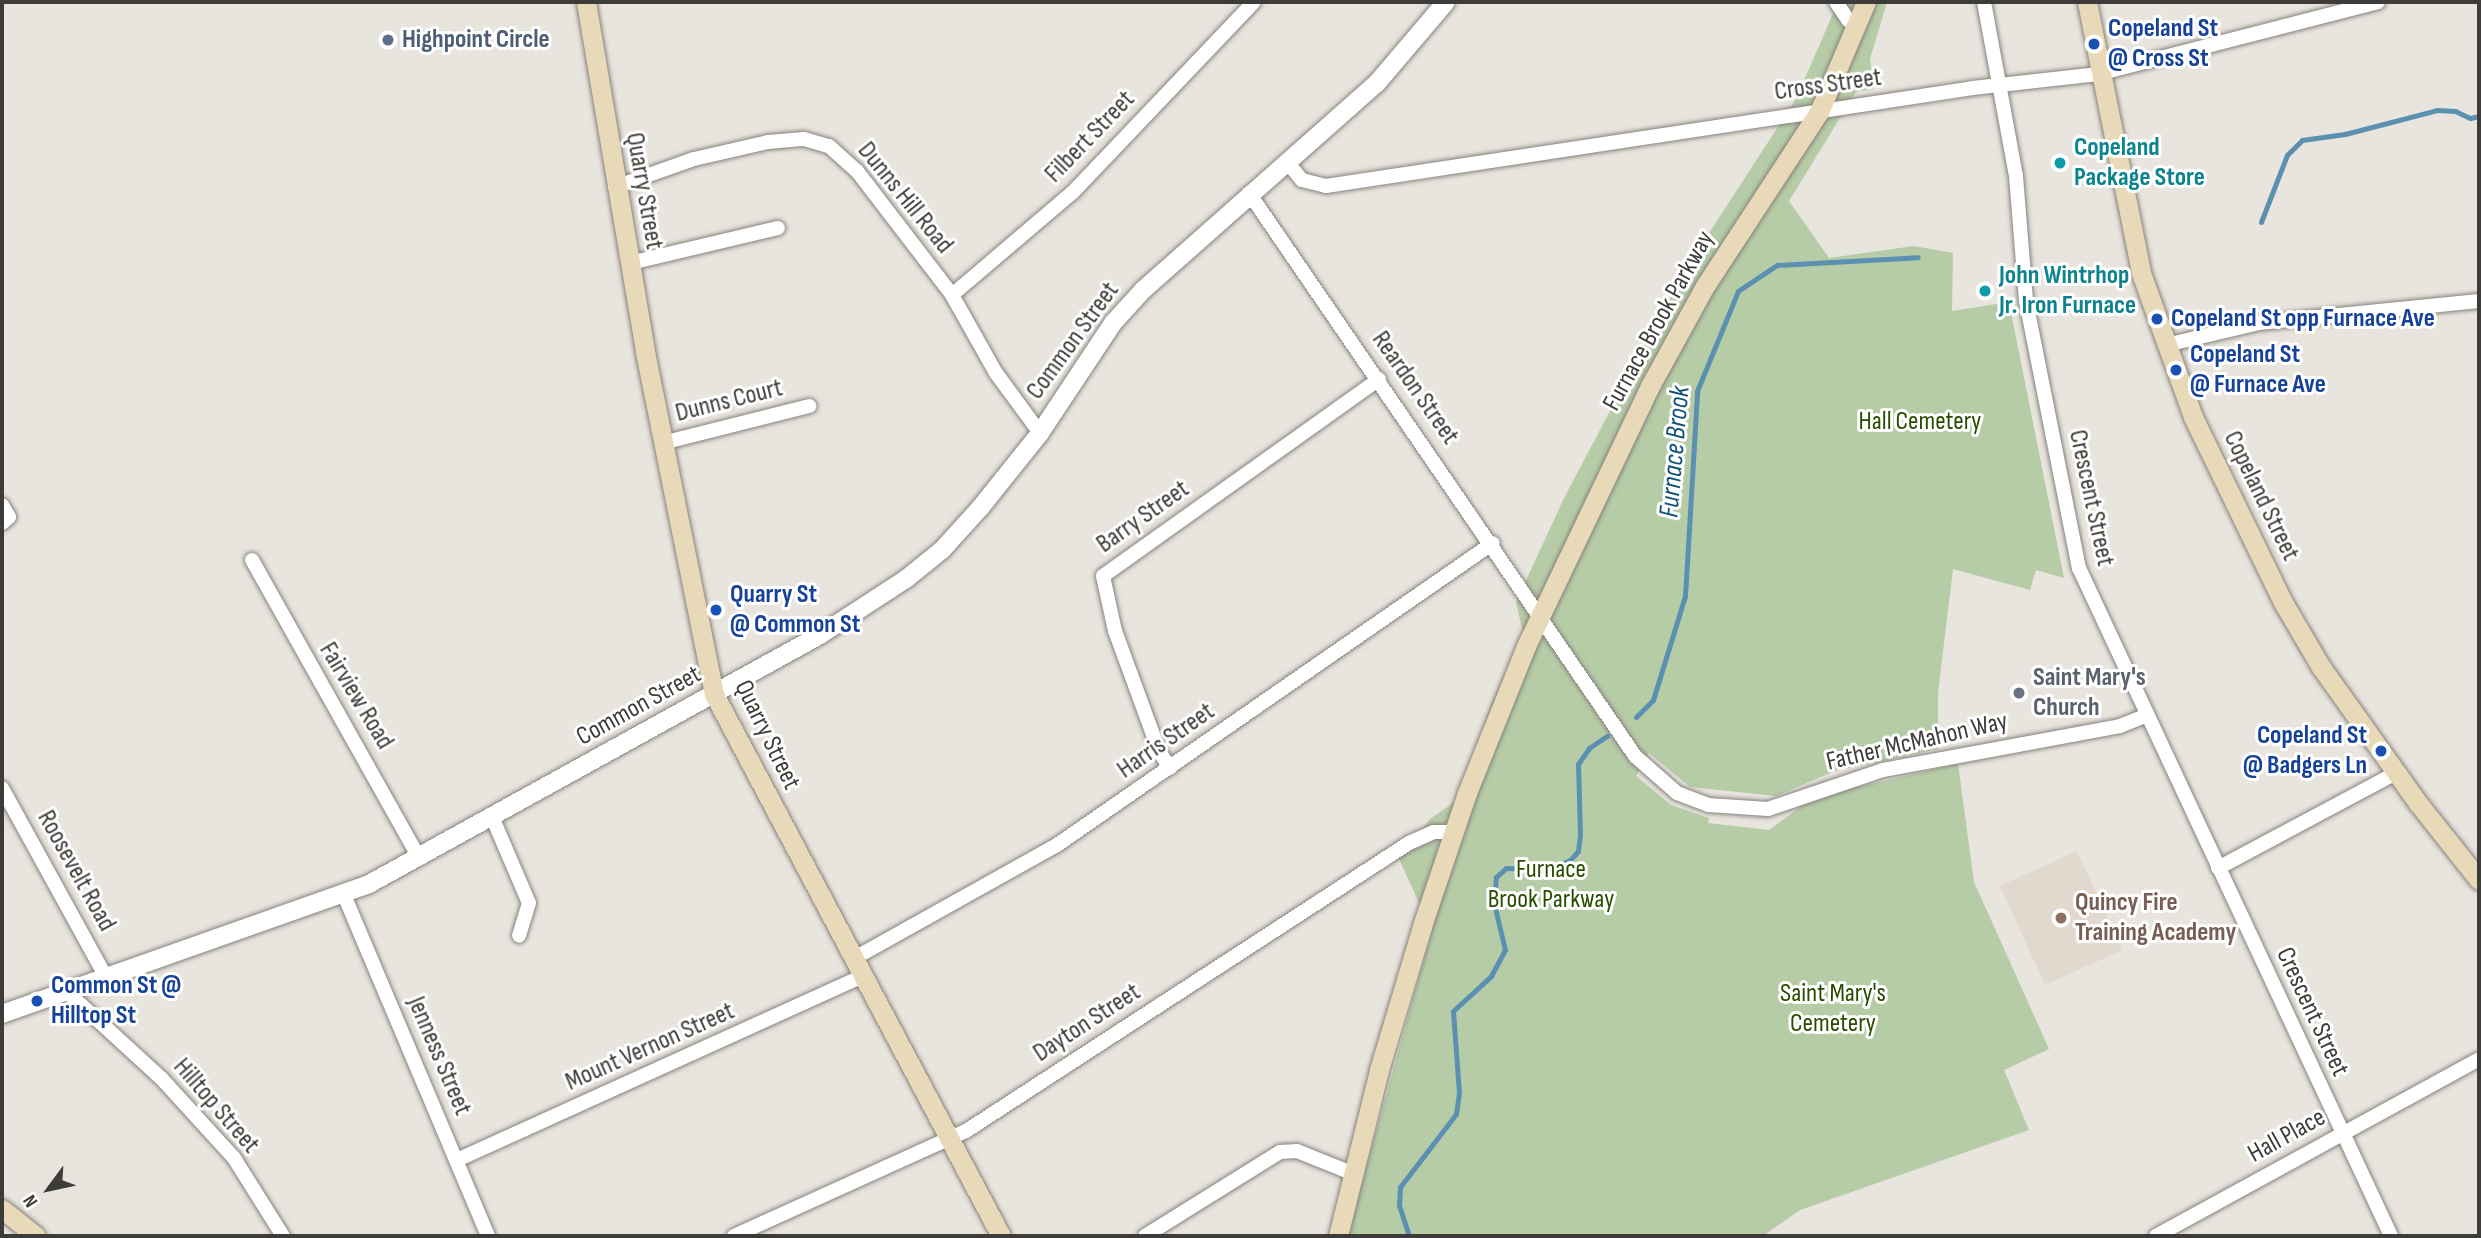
<!DOCTYPE html>
<style>
body{margin:0}
#map{position:relative;width:2481px;height:1238px;overflow:hidden;background:#e8e4de;font-family:"Sofia Sans Condensed",sans-serif}
div>[style]{position:absolute}
.built>*{inset:0;background:#e1d9cd}
.green>*{inset:0;background:#b6cca7}
.stream>*{height:5px;margin:-2.5px;padding:0 2.5px;transform-origin:2.5px;border-radius:2.5px;background:#5b90b1}
.roads{filter:drop-shadow(0 0 2px #86827d) drop-shadow(0 0 2px #86827d)}
.minor>*{height:14px;margin:-7px;padding:0 7px;transform-origin:7px;border-radius:7px;background:#fff}
.tertiary>*{height:18px;margin:-9px;padding:0 9px;transform-origin:9px;border-radius:9px;background:#fff}
.secondary>*{height:19px;margin:-9.5px;padding:0 9.5px;transform-origin:9.5px;border-radius:9.5px;background:#e8dab9}
.dots>*{width:19px;height:19px;translate:-50% -50%;box-sizing:border-box;border:4px solid #fff;border-radius:50%}
span{translate:-50% -50%;white-space:nowrap;text-align:center;line-height:1.15;-webkit-text-stroke:6px #fff;paint-order:stroke}
.transit-label{font-size:26px;color:#164399;font-weight:700}
.left{translate:0 -50%;text-align:left}
.right{translate:-100% -50%;text-align:right}
.service-label{font-size:26px;color:#4e5e75;font-weight:700}
.street-label{font-size:26px;color:#3e3c3a}
.culture-label{font-size:26px;color:#0d838f;font-weight:700}
.park-label{font-size:26px;color:#2a4c00}
.worship-label{font-size:26px;color:#5b616d;font-weight:700}
.education-label{font-size:26px;color:#785e54;font-weight:700}
.water-label{font-size:28px;color:#115376;font-style:italic}
.frame{position:absolute;inset:0;border:4px solid #3e3c3a;pointer-events:none}
.north{position:absolute;left:14px;top:1154px;width:70px;height:70px;-webkit-text-stroke:5px #fff;paint-order:stroke;rotate:237deg;font-size:19px;font-weight:700;line-height:28px;text-align:center;color:#3e3c3a}
.north::after{content:'';display:block;margin:auto;width:24px;height:32px;background:#3e3c3a;clip-path:polygon(50% 0,100% 100%,50% 72%,0 100%)}
</style>
<div id="map">
<div class="built">
<div style="clip-path:polygon(2077px 851px,2122px 950px,2045px 985px,2000px 886px)"></div>
</div>
<div class="green">
<div style="clip-path:polygon(1838px 2px,1887px 2px,1870px 59px,1874px 89px,1856px 92px,1789px 201px,1829px 258px,1914px 246px,1953px 253px,1952px 311px,2009px 302px,2064px 578px,2036px 570px,2030px 590px,1953px 569px,1938px 693px,1938px 749px,1835px 771px,1776px 796px,1690px 787px,1649px 753px,1636px 776px,1671px 805px,1709px 818px,1708px 823px,1769px 830px,1803px 805px,1836px 792px,1958px 764px,1974px 882px,2049px 1049px,2004px 1070px,2029px 1130px,1800px 1210px,1763px 1236px,1347px 1236px,1432px 931px,1399px 859px,1430px 819px,1460px 798px,1490px 707px,1523px 633px,1516px 602px,1565px 496px,1683px 273px,1796px 99px)"></div>
</div>
<div class="stream">
<div style="left:2261px;top:222px;width:72px;rotate:-68.8deg"></div>
<div style="left:2287px;top:155px;width:21px;rotate:-45deg"></div>
<div style="left:2302px;top:140px;width:43px;rotate:-7.9deg"></div>
<div style="left:2345px;top:134px;width:95px;rotate:-14.6deg"></div>
<div style="left:2437px;top:110px;width:18px;rotate:3deg"></div>
<div style="left:2455px;top:111px;width:17px;rotate:25deg"></div>
<div style="left:2470px;top:118px;width:9px;rotate:-13deg"></div>
<div style="left:1636px;top:717px;width:24px;rotate:-45deg"></div>
<div style="left:1653px;top:700px;width:109px;rotate:-72.9deg"></div>
<div style="left:1685px;top:596px;width:205px;rotate:-86.6deg"></div>
<div style="left:1697px;top:391px;width:108px;rotate:-67.7deg"></div>
<div style="left:1738px;top:291px;width:47px;rotate:-33.7deg"></div>
<div style="left:1777px;top:265px;width:141px;rotate:-3.2deg"></div>
<div style="left:1409px;top:1236px;width:32px;rotate:-108deg"></div>
<div style="left:1399px;top:1206px;width:19px;rotate:-87deg"></div>
<div style="left:1400px;top:1187px;width:92px;rotate:-52.5deg"></div>
<div style="left:1456px;top:1114px;width:21px;rotate:-82deg"></div>
<div style="left:1459px;top:1093px;width:82px;rotate:-94.2deg"></div>
<div style="left:1453px;top:1011px;width:52px;rotate:-42.6deg"></div>
<div style="left:1491px;top:976px;width:30px;rotate:-62deg"></div>
<div style="left:1505px;top:950px;width:47px;rotate:-103.4deg"></div>
<div style="left:1494px;top:904px;width:27px;rotate:-86deg"></div>
<div style="left:1496px;top:877px;width:13px;rotate:-42deg"></div>
<div style="left:1506px;top:868px;width:44px;rotate:1.3deg"></div>
<div style="left:1550px;top:869px;width:22px;rotate:-24deg"></div>
<div style="left:1570px;top:860px;width:12px;rotate:-48deg"></div>
<div style="left:1578px;top:851px;width:16px;rotate:-83deg"></div>
<div style="left:1580px;top:835px;width:71px;rotate:-91.6deg"></div>
<div style="left:1578px;top:764px;width:19px;rotate:-55deg"></div>
<div style="left:1589px;top:748px;width:22px;rotate:-34deg"></div>
</div>
<div class="roads">
<div class="minor">
<div style="left:1836px;top:2px;width:22px;rotate:56deg"></div>
<div style="left:1848px;top:20px;width:12px;rotate:31deg"></div>
<div style="left:1984px;top:2px;width:177px;rotate:79.6deg"></div>
<div style="left:2016px;top:176px;width:125px;rotate:85.4deg"></div>
<div style="left:2026px;top:301px;width:272px;rotate:78.8deg"></div>
<div style="left:2079px;top:568px;width:737px;rotate:64.96deg"></div>
<div style="left:1288px;top:163px;width:22px;rotate:51deg"></div>
<div style="left:1302px;top:180px;width:25px;rotate:14deg"></div>
<div style="left:1326px;top:186px;width:654px;rotate:-8.61deg"></div>
<div style="left:1973px;top:88px;width:126px;rotate:-6.4deg"></div>
<div style="left:2098px;top:74px;width:289px;rotate:-14.4deg"></div>
<div style="left:615px;top:187px;width:84px;rotate:-19.5deg"></div>
<div style="left:694px;top:159px;width:76px;rotate:-12.9deg"></div>
<div style="left:768px;top:142px;width:36px;rotate:-5deg"></div>
<div style="left:804px;top:139px;width:26px;rotate:16deg"></div>
<div style="left:829px;top:146px;width:38px;rotate:42deg"></div>
<div style="left:857px;top:171px;width:156px;rotate:52.5deg"></div>
<div style="left:952px;top:295px;width:90px;rotate:60.6deg"></div>
<div style="left:996px;top:373px;width:74px;rotate:53.7deg"></div>
<div style="left:1249px;top:193px;width:683px;rotate:55.56deg"></div>
<div style="left:1635px;top:756px;width:56px;rotate:41.4deg"></div>
<div style="left:1677px;top:793px;width:33px;rotate:21deg"></div>
<div style="left:1708px;top:805px;width:60px;rotate:3.8deg"></div>
<div style="left:1768px;top:809px;width:121px;rotate:-18.7deg"></div>
<div style="left:1883px;top:770px;width:241px;rotate:-10.5deg"></div>
<div style="left:2120px;top:726px;width:29px;rotate:-22deg"></div>
<div style="left:630px;top:263px;width:152px;rotate:-13.3deg"></div>
<div style="left:952px;top:295px;width:159px;rotate:-40.4deg"></div>
<div style="left:1073px;top:192px;width:262px;rotate:-46.4deg"></div>
<div style="left:2166px;top:345px;width:96px;rotate:-13.3deg"></div>
<div style="left:2259px;top:323px;width:221px;rotate:-5.7deg"></div>
<div style="left:662px;top:443px;width:152px;rotate:-14.1deg"></div>
<div style="left:2px;top:505px;width:14px;rotate:60deg"></div>
<div style="left:9px;top:517px;width:9px;rotate:139deg"></div>
<div style="left:252px;top:560px;width:342px;rotate:60.7deg"></div>
<div style="left:1170px;top:768px;width:20px;rotate:-123deg"></div>
<div style="left:1159px;top:751px;width:128px;rotate:-110.1deg"></div>
<div style="left:1115px;top:631px;width:56px;rotate:-102.3deg"></div>
<div style="left:1103px;top:576px;width:339px;rotate:-35.5deg"></div>
<div style="left:2px;top:788px;width:216px;rotate:61.2deg"></div>
<div style="left:493px;top:819px;width:91px;rotate:66.8deg"></div>
<div style="left:529px;top:903px;width:34px;rotate:107deg"></div>
<div style="left:2218px;top:868px;width:202px;rotate:-28.1deg"></div>
<div style="left:344px;top:895px;width:370px;rotate:67.1deg"></div>
<div style="left:853px;top:959px;width:234px;rotate:-29.2deg"></div>
<div style="left:1057px;top:845px;width:530px;rotate:-34.71deg"></div>
<div style="left:67px;top:992px;width:127px;rotate:42.5deg"></div>
<div style="left:161px;top:1078px;width:108px;rotate:47.6deg"></div>
<div style="left:234px;top:1158px;width:92px;rotate:57.9deg"></div>
<div style="left:457px;top:1160px;width:445px;rotate:-24.4deg"></div>
<div style="left:734px;top:1236px;width:255px;rotate:-24.4deg"></div>
<div style="left:966px;top:1131px;width:528px;rotate:-33.03deg"></div>
<div style="left:1409px;top:843px;width:27px;rotate:-24deg"></div>
<div style="left:1434px;top:832px;width:19px"></div>
<div style="left:1145px;top:1236px;width:159px;rotate:-31.9deg"></div>
<div style="left:1280px;top:1152px;width:17px;rotate:-3deg"></div>
<div style="left:1297px;top:1151px;width:61px;rotate:22deg"></div>
<div style="left:2156px;top:1236px;width:368px;rotate:-28.7deg"></div>
</div>
<div class="tertiary">
<div style="left:2px;top:1014px;width:389px;rotate:-19.5deg"></div>
<div style="left:369px;top:884px;width:515px;rotate:-28.9deg"></div>
<div style="left:820px;top:635px;width:103px;rotate:-33.1deg"></div>
<div style="left:906px;top:579px;width:46px;rotate:-38.9deg"></div>
<div style="left:942px;top:550px;width:57px;rotate:-47.9deg"></div>
<div style="left:980px;top:508px;width:96px;rotate:-51.3deg"></div>
<div style="left:1040px;top:433px;width:132px;rotate:-56.4deg"></div>
<div style="left:1113px;top:323px;width:45px;rotate:-47.7deg"></div>
<div style="left:1143px;top:290px;width:312px;rotate:-41.5deg"></div>
<div style="left:1377px;top:83px;width:106px;rotate:-49.6deg"></div>
</div>
<div class="secondary">
<div style="left:586px;top:2px;width:355px;rotate:80.4deg"></div>
<div style="left:645px;top:352px;width:349px;rotate:78.6deg"></div>
<div style="left:714px;top:694px;width:613px;rotate:62.1deg"></div>
<div style="left:2087px;top:2px;width:276px;rotate:78.7deg"></div>
<div style="left:2141px;top:273px;width:153px;rotate:70.1deg"></div>
<div style="left:2193px;top:417px;width:208px;rotate:64.1deg"></div>
<div style="left:2284px;top:604px;width:73px;rotate:59.6deg"></div>
<div style="left:2321px;top:667px;width:167px;rotate:54.5deg"></div>
<div style="left:2418px;top:803px;width:98px;rotate:51.6deg"></div>
<div style="left:2px;top:1209px;width:43px;rotate:38.5deg"></div>
<div style="left:1338px;top:1236px;width:171px;rotate:-76.1deg"></div>
<div style="left:1379px;top:1070px;width:153px;rotate:-73.3deg"></div>
<div style="left:1423px;top:923px;width:137px;rotate:-71.3deg"></div>
<div style="left:1467px;top:793px;width:158px;rotate:-68.1deg"></div>
<div style="left:1526px;top:646px;width:288px;rotate:-64.5deg"></div>
<div style="left:1650px;top:386px;width:114px;rotate:-61.2deg"></div>
<div style="left:1705px;top:286px;width:208px;rotate:-56.8deg"></div>
<div style="left:1819px;top:112px;width:120px;rotate:-66.9deg"></div>
</div>
</div>
<div class="dots">
<div style="left:388px;top:40px;background:#5c6f8a"></div>
<div style="left:2094px;top:44px;background:#1a4fb4"></div>
<div style="left:2060px;top:163px;background:#0f9aa8"></div>
<div style="left:1985px;top:291px;background:#0f9aa8"></div>
<div style="left:2157px;top:319px;background:#1a4fb4"></div>
<div style="left:2176px;top:370px;background:#1a4fb4"></div>
<div style="left:716px;top:610px;background:#1a4fb4"></div>
<div style="left:2019px;top:693px;background:#6b7280"></div>
<div style="left:2381px;top:751px;background:#1a4fb4"></div>
<div style="left:2061px;top:918px;background:#8d6e63"></div>
<div style="left:37px;top:1001px;background:#1a4fb4"></div>
</div>
<div class="transit-label">
<span class="left" style="left:2108px;top:44px">Copeland St<br>@ Cross St</span>
<span class="left" style="left:2171px;top:319px">Copeland St opp Furnace Ave</span>
<span class="left" style="left:2190px;top:370px">Copeland St<br>@ Furnace Ave</span>
<span class="left" style="left:730px;top:610px">Quarry St<br>@ Common St</span>
<span class="right" style="left:2367px;top:751px">Copeland St<br>@ Badgers Ln</span>
<span class="left" style="left:51px;top:1001px">Common St @<br>Hilltop St</span>
</div>
<div class="service-label">
<span class="left" style="left:402px;top:40px">Highpoint Circle</span>
</div>
<div class="street-label">
<span style="left:1828px;top:85px;rotate:-8deg">Cross Street</span>
<span style="left:1090px;top:137px;rotate:-46deg">Filbert Street</span>
<span style="left:644px;top:191px;rotate:80deg">Quarry Street</span>
<span style="left:905px;top:198px;rotate:51deg">Dunns Hill Road</span>
<span style="left:1659px;top:321px;rotate:-61deg">Furnace Brook Parkway</span>
<span style="left:1073px;top:341px;rotate:-54deg">Common Street</span>
<span style="left:1415px;top:388px;rotate:55deg">Reardon Street</span>
<span style="left:729px;top:401px;rotate:-14deg">Dunns Court</span>
<span style="left:2261px;top:496px;rotate:64deg">Copeland Street</span>
<span style="left:2091px;top:498px;rotate:78deg">Crescent Street</span>
<span style="left:1143px;top:517px;rotate:-35deg">Barry Street</span>
<span style="left:356px;top:696px;rotate:59deg">Fairview Road</span>
<span style="left:639px;top:706px;rotate:-29deg">Common Street</span>
<span style="left:767px;top:735px;rotate:64deg">Quarry Street</span>
<span style="left:1166px;top:741px;rotate:-35deg">Harris Street</span>
<span style="left:1917px;top:742px;rotate:-13deg">Father McMahon Way</span>
<span style="left:76px;top:871px;rotate:61deg">Roosevelt Road</span>
<span style="left:2312px;top:1012px;rotate:65deg">Crescent Street</span>
<span style="left:1087px;top:1023px;rotate:-33deg">Dayton Street</span>
<span style="left:650px;top:1047px;rotate:-24deg">Mount Vernon Street</span>
<span style="left:439px;top:1056px;rotate:67deg">Jenness Street</span>
<span style="left:216px;top:1106px;rotate:49deg">Hilltop Street</span>
<span style="left:2287px;top:1136px;rotate:-29deg">Hall Place</span>
</div>
<div class="culture-label">
<span class="left" style="left:2074px;top:163px">Copeland<br>Package Store</span>
<span class="left" style="left:1999px;top:291px">John Wintrhop<br>Jr. Iron Furnace</span>
</div>
<div class="park-label">
<span style="left:1920px;top:422px">Hall Cemetery</span>
<span style="left:1551px;top:885px">Furnace<br>Brook Parkway</span>
<span style="left:1833px;top:1009px">Saint Mary's<br>Cemetery</span>
</div>
<div class="worship-label">
<span class="left" style="left:2033px;top:693px">Saint Mary's<br>Church</span>
</div>
<div class="education-label">
<span class="left" style="left:2075px;top:918px">Quincy Fire<br>Training Academy</span>
</div>
<div class="water-label">
<span style="left:1675px;top:452px;rotate:-85deg">Furnace Brook</span>
</div>
<div class="frame"></div>
<div class="north">N</div>
</div>
